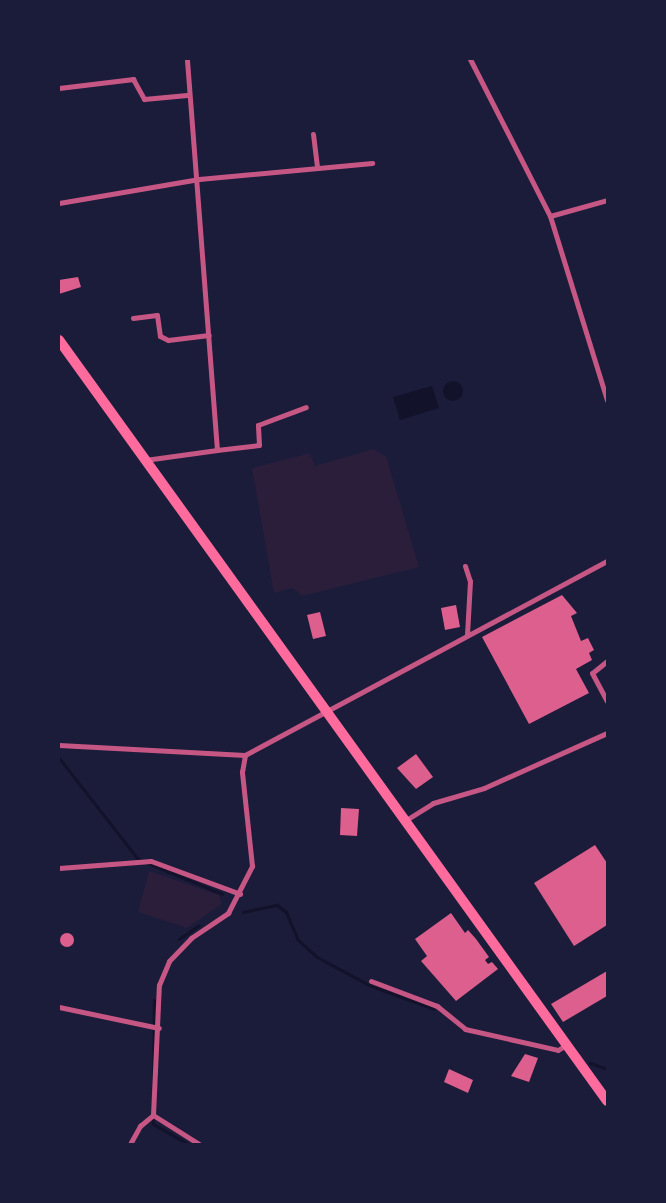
<!DOCTYPE html>
<style>
body{margin:0}
#map{position:relative;width:666px;height:1203px;overflow:hidden;background:#1b1b3a;font-family:Quicksand,sans-serif}
div>[style]{position:absolute}
.green>*{inset:0;background:#2a1e3b}
.water>*{inset:0;background:#12122b}
.round{border-radius:50%}
.stream>*{height:3px;margin:-1.5px;padding:0 1.5px;transform-origin:1.5px;border-radius:1.5px;background:#12122b}
.building>*{inset:0;background:#dd5f8e}
.minor>*{height:5px;margin:-2.5px;padding:0 2.5px;transform-origin:2.5px;border-radius:2.5px;background:#c65784}
.trunk>*{height:10px;margin:-5px;padding:0 5px;transform-origin:5px;border-radius:5px;background:#ff6b9d}
span{translate:-50% -50%;white-space:nowrap;text-align:center;line-height:1.15;-webkit-text-stroke:4px #1b1b3a;paint-order:stroke}
.frame{position:absolute;inset:0;border:60px solid #1b1b3a;pointer-events:none}
</style>
<div id="map">
<div class="green">
<div style="clip-path:polygon(373px 449px,386px 456px,419px 567px,302px 596px,293px 588px,274px 593px,252px 468px,310px 453px,315px 466px)"></div>
<div style="clip-path:polygon(149px 871px,219px 895px,222px 904px,187px 928px,138px 912px)"></div>
</div>
<div class="water">
<div class="round" style="left:443px;top:381px;width:20px;height:20px"></div>
<div style="clip-path:polygon(432px 386px,439px 408px,400px 420px,393px 397px)"></div>
</div>
<div class="stream">
<div style="left:59px;top:758px;width:128px;rotate:52deg"></div>
<div style="left:138px;top:859px;width:91px;rotate:22.6deg"></div>
<div style="left:243px;top:912px;width:35px;rotate:-12deg"></div>
<div style="left:277px;top:905px;width:11px;rotate:38deg"></div>
<div style="left:286px;top:912px;width:30px;rotate:67deg"></div>
<div style="left:298px;top:940px;width:25px;rotate:42deg"></div>
<div style="left:317px;top:957px;width:59px;rotate:28.3deg"></div>
<div style="left:369px;top:985px;width:69px;rotate:20.3deg"></div>
<div style="left:179px;top:939px;width:24px;rotate:-35deg"></div>
<div style="left:154px;top:1000px;width:124px;rotate:90.5deg"></div>
<div style="left:153px;top:1124px;width:40px;rotate:29.7deg"></div>
<div style="left:590px;top:1063px;width:18px;rotate:19deg"></div>
</div>
<div class="building">
<div style="clip-path:polygon(78px 277px,81px 287px,59px 294px,59px 280px)"></div>
<div style="clip-path:polygon(562px 595px,577px 613px,571px 616px,581px 641px,588px 638px,594px 650px,589px 653px,592px 660px,576px 669px,589px 693px,529px 724px,482px 637px)"></div>
<div style="clip-path:polygon(456px 605px,460px 627px,445px 630px,441px 608px)"></div>
<div style="clip-path:polygon(320px 612px,326px 636px,313px 639px,307px 615px)"></div>
<div style="clip-path:polygon(416px 754px,433px 777px,416px 789px,397px 768px)"></div>
<div style="clip-path:polygon(341px 808px,359px 809px,357px 836px,340px 835px)"></div>
<div style="clip-path:polygon(595px 845px,607px 863px,607px 925px,574px 946px,534px 883px)"></div>
<div style="clip-path:polygon(451px 913px,465px 933px,468px 930px,476px 939px,489px 957px,485px 960px,488px 964px,492px 962px,498px 969px,456px 1001px,421px 961px,427px 956px,415px 939px)"></div>
<div class="round" style="left:60px;top:933px;width:14px;height:14px"></div>
<div style="clip-path:polygon(607px 971px,607px 996px,563px 1022px,551px 1004px)"></div>
<div style="clip-path:polygon(525px 1054px,538px 1058px,529px 1082px,511px 1076px)"></div>
<div style="clip-path:polygon(449px 1069px,473px 1080px,468px 1093px,444px 1082px)"></div>
</div>
<div class="minor">
<div style="left:470px;top:59px;width:176px;rotate:63deg"></div>
<div style="left:550px;top:216px;width:193px;rotate:72.8deg"></div>
<div style="left:59px;top:88px;width:75px;rotate:-6.9deg"></div>
<div style="left:133px;top:79px;width:23px;rotate:61deg"></div>
<div style="left:144px;top:99px;width:43px;rotate:-5.3deg"></div>
<div style="left:313px;top:134px;width:34px;rotate:83deg"></div>
<div style="left:59px;top:203px;width:142px;rotate:-9.7deg"></div>
<div style="left:199px;top:179px;width:174px;rotate:-5.3deg"></div>
<div style="left:550px;top:216px;width:59px;rotate:-15.7deg"></div>
<div style="left:133px;top:318px;width:24px;rotate:-7deg"></div>
<div style="left:157px;top:315px;width:21px;rotate:82deg"></div>
<div style="left:160px;top:336px;width:9px;rotate:27deg"></div>
<div style="left:168px;top:340px;width:41px;rotate:-7deg"></div>
<div style="left:217px;top:450px;width:42px;rotate:-6.8deg"></div>
<div style="left:259px;top:445px;width:20px;rotate:-93deg"></div>
<div style="left:258px;top:425px;width:51px;rotate:-20.6deg"></div>
<div style="left:145px;top:460px;width:73px;rotate:-7.9deg"></div>
<div style="left:217px;top:450px;width:392px;rotate:-94.4deg"></div>
<div style="left:465px;top:566px;width:16px;rotate:72deg"></div>
<div style="left:470px;top:581px;width:54px;rotate:93.2deg"></div>
<div style="left:607px;top:661px;width:19px;rotate:141deg"></div>
<div style="left:592px;top:673px;width:32px;rotate:62deg"></div>
<div style="left:59px;top:745px;width:186px;rotate:3.1deg"></div>
<div style="left:245px;top:755px;width:411px;rotate:-28.2deg"></div>
<div style="left:406px;top:820px;width:32px;rotate:-32deg"></div>
<div style="left:433px;top:803px;width:53px;rotate:-16.4deg"></div>
<div style="left:484px;top:788px;width:135px;rotate:-24.1deg"></div>
<div style="left:59px;top:868px;width:92px;rotate:-4.4deg"></div>
<div style="left:151px;top:861px;width:95px;rotate:20.3deg"></div>
<div style="left:371px;top:981px;width:71px;rotate:20.7deg"></div>
<div style="left:437px;top:1006px;width:36px;rotate:39deg"></div>
<div style="left:465px;top:1029px;width:95px;rotate:12.7deg"></div>
<div style="left:558px;top:1050px;width:9px;rotate:-32deg"></div>
<div style="left:59px;top:1007px;width:102px;rotate:11.9deg"></div>
<div style="left:153px;top:1115px;width:54px;rotate:32.2deg"></div>
<div style="left:130px;top:1144px;width:21px;rotate:-61deg"></div>
<div style="left:140px;top:1126px;width:17px;rotate:-40deg"></div>
<div style="left:153px;top:1115px;width:130px;rotate:-87.4deg"></div>
<div style="left:159px;top:985px;width:26px;rotate:-67deg"></div>
<div style="left:169px;top:961px;width:32px;rotate:-46deg"></div>
<div style="left:191px;top:938px;width:45px;rotate:-34deg"></div>
<div style="left:228px;top:913px;width:53px;rotate:-62.9deg"></div>
<div style="left:252px;top:866px;width:95px;rotate:-96.1deg"></div>
<div style="left:242px;top:772px;width:17px;rotate:-80deg"></div>
</div>
<div class="trunk">
<div style="left:59px;top:340px;width:938px;rotate:54.24deg"></div>
</div>
<div class="frame"></div>
</div>
